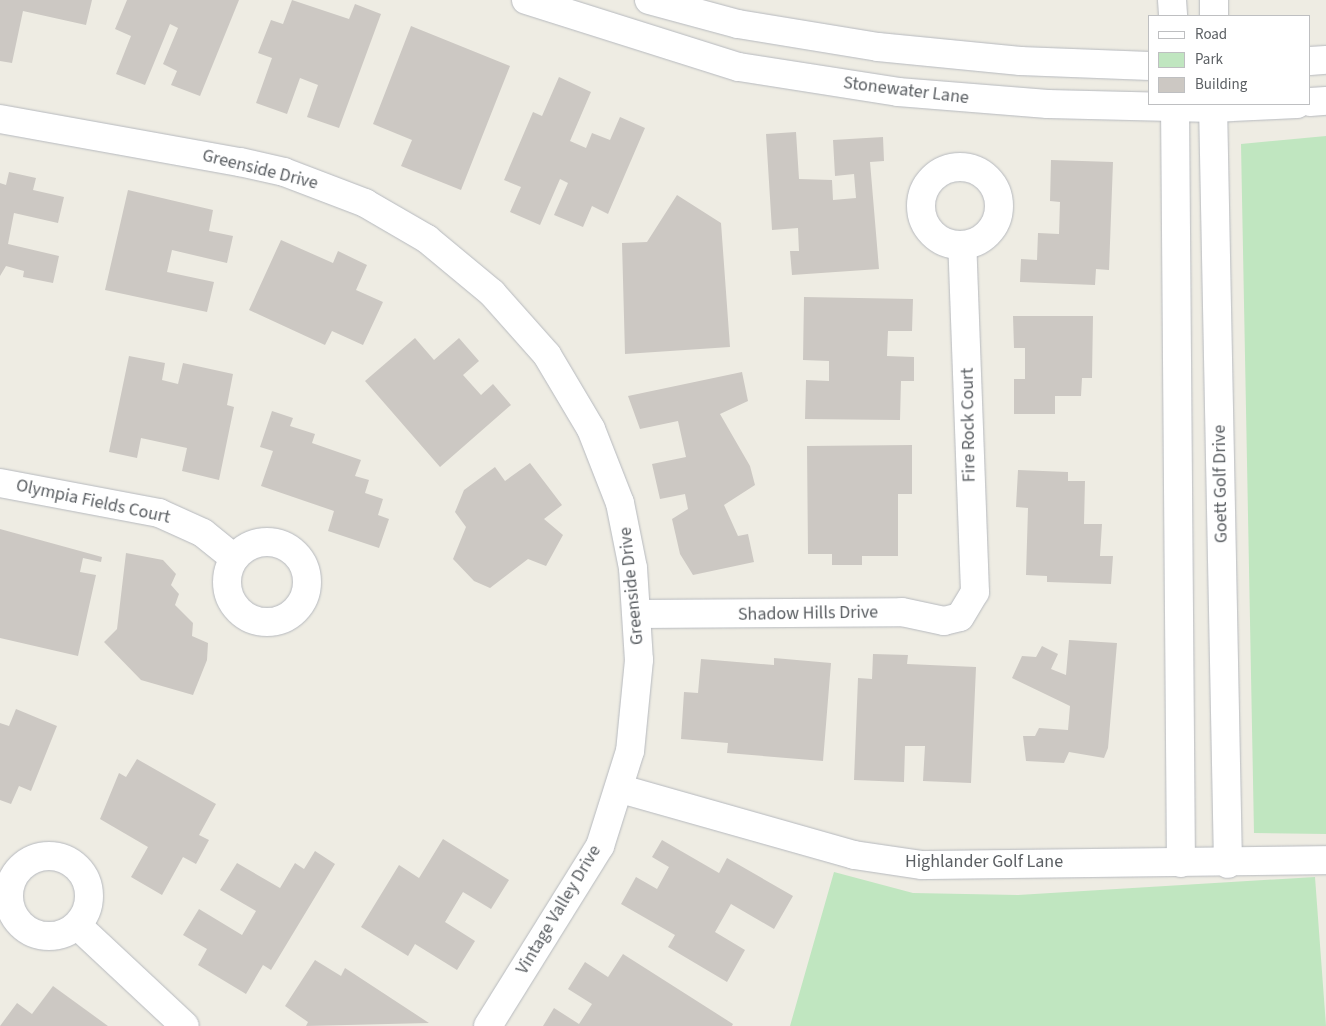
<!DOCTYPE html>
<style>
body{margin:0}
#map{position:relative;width:1326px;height:1026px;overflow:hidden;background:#eeece3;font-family:"Source Sans 3",sans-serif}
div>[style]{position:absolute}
.green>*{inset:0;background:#c0e6c0}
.building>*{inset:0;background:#ccc8c3}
.roads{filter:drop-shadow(0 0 1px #b6b9be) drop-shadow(0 0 1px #b6b9be)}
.street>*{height:28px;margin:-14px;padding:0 14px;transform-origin:14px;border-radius:14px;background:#fff}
.street>.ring{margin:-14px;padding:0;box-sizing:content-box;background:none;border:28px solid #fff;border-radius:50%}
span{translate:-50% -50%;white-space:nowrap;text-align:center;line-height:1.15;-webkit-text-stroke:4px #fff;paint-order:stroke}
.street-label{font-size:18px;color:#5c6064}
.legend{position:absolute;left:1148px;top:15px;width:162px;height:90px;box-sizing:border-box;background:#fff;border:1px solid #bebfc1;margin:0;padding:6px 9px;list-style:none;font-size:15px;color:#5c6064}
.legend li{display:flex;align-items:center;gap:10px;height:25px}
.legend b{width:25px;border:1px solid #bebfc1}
</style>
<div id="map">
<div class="green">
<div style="clip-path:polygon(1326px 136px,1326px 834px,1254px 833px,1241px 144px)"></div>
<div style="clip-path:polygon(834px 872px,913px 893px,1018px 895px,1315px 877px,1326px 1026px,790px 1026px)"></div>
</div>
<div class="building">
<div style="clip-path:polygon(0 0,92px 0,86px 25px,23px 11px,12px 63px,0 61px)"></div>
<div style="clip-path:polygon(127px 0,239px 0,200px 96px,171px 85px,177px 71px,163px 64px,178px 28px,170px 24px,145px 85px,116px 74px,131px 36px,115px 29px)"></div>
<div style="clip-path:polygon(292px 0,349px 19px,355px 4px,381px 14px,339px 128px,307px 117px,318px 85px,300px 78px,287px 114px,256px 103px,272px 58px,258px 53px,271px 20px,283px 24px)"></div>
<div style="clip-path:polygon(411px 26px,510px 66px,461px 190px,401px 166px,412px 140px,373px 124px)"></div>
<div style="clip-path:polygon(559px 77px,591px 92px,570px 141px,586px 148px,592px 133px,610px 140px,620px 117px,645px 128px,608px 214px,592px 206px,583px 227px,554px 215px,568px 183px,560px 179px,540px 225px,510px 212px,521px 187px,504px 180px,533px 112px,542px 116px)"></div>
<div style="clip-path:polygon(796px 132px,799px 179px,832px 180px,833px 200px,856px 198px,854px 174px,835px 176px,833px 140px,883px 137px,884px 161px,870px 162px,879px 269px,792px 275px,790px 251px,799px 251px,798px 228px,772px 230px,766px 134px)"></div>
<div style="clip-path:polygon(1051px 160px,1113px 162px,1109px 270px,1096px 269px,1095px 285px,1020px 282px,1021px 259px,1037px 260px,1038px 233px,1059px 234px,1060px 202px,1050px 201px)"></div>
<div style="clip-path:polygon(9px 172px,36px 178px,33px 190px,64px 197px,58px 223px,14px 213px,8px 244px,59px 256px,53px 283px,23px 277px,24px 271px,6px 266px,0 276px,0 183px,6px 185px)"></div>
<div style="clip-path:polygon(128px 190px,213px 210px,209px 231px,233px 236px,227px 263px,172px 250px,167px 272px,214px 282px,207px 312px,105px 290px)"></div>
<div style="clip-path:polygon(677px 195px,721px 223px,730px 347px,625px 354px,622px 243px,647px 242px)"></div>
<div style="clip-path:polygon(281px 240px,333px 263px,338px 251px,367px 265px,356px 290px,383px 302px,363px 345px,332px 331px,325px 345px,249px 310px)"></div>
<div style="clip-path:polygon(804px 297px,913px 299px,912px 331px,888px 331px,887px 356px,914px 357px,914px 381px,901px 381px,900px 420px,805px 419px,806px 380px,829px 381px,829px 361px,803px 360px)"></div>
<div style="clip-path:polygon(1013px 316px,1093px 316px,1092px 378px,1082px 378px,1081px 396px,1055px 396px,1055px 414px,1014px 414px,1014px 379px,1025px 379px,1025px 348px,1014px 348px)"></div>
<div style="clip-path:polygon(415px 338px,434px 360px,459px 338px,479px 361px,463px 375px,481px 395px,493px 384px,511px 405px,440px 467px,365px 381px)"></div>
<div style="clip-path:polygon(129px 356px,165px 363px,162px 380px,178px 384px,183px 363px,233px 374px,227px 405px,234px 407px,219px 480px,182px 471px,187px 448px,141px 438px,137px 458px,109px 452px)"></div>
<div style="clip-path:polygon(742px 372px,748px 401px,720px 414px,750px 466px,755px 485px,724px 505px,738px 536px,748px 534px,754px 562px,693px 575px,680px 554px,672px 519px,688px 509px,685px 494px,660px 499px,652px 464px,686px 457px,678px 421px,640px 429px,628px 396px)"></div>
<div style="clip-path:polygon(272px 411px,293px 418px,290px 426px,315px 434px,312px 443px,361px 460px,355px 476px,369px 480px,365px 493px,383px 499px,378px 515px,389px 519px,379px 548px,328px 531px,334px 511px,261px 486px,273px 451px,260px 447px)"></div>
<div style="clip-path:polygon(912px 445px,912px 494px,898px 494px,898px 556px,862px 556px,862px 565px,832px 565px,832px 554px,808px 554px,807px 446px)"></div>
<div style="clip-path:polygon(530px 463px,562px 505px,544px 519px,563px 535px,546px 566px,528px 559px,490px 588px,474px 581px,453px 559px,466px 527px,455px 512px,464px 490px,495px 467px,505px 481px)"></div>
<div style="clip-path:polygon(1018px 470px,1068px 472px,1068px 481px,1085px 481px,1084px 524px,1102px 524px,1100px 556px,1113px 556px,1111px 584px,1047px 582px,1047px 576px,1026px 575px,1028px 508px,1016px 507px)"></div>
<div style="clip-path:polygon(0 529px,102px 557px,101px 562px,83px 558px,80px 572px,96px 575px,78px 656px,0 638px)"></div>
<div style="clip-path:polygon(126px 553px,163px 560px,176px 574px,171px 585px,179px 594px,175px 605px,193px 623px,192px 636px,208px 643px,207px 660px,193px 695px,141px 680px,104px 642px,117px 629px)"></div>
<div style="clip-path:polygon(1069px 640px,1117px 643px,1108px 748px,1104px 758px,1069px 752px,1064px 763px,1026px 761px,1023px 736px,1035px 736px,1039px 728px,1068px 730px,1070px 706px,1012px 678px,1022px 656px,1036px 657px,1042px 646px,1058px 654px,1051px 669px,1066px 675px)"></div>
<div style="clip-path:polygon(873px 654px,908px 655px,907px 664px,976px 667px,971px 783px,923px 781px,925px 746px,905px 746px,904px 782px,854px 780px,858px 678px,872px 679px)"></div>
<div style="clip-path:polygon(774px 658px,831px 663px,823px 761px,727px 753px,728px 743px,681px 739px,684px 692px,698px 693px,701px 659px,774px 665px)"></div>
<div style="clip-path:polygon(16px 709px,57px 726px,31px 791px,19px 786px,11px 804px,0 800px,0 723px,9px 726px)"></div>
<div style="clip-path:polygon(137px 759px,216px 804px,199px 835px,209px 840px,196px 864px,183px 857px,162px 895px,131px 877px,148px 847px,100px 819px,119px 773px,126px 777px)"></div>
<div style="clip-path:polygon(443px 839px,509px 880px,491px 909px,463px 892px,445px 922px,475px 941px,457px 970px,415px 944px,408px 956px,361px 927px,399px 865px,419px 878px)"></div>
<div style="clip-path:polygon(662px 840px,719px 873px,727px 858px,793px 896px,774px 929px,731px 904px,715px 932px,745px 950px,727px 982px,668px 947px,675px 935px,621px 904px,636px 877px,657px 889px,669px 867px,652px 857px)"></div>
<div style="clip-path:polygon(315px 851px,335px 864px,271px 970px,263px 965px,246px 994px,198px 965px,207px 949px,183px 935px,199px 909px,242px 935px,256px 911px,220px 890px,237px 863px,280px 888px,295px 863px,304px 869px)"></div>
<div style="clip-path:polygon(623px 954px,733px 1024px,732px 1026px,543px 1026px,554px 1008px,579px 1024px,592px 1004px,568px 989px,585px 962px,608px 977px)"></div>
<div style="clip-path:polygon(315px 960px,341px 976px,345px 968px,429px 1023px,306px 1026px,308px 1022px,285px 1006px)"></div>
<div style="clip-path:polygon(53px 986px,108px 1026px,0 1026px,17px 1003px,32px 1014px)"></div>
</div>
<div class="roads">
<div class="street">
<div style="left:526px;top:0;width:223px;rotate:17.5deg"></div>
<div style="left:739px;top:67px;width:161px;rotate:8.9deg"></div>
<div style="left:898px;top:92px;width:150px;rotate:4.6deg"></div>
<div style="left:1048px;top:104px;width:165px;rotate:1.4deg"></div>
<div style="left:1213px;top:108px;width:84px;rotate:-2.7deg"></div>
<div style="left:649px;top:0;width:92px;rotate:15.1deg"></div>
<div style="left:738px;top:24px;width:142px;rotate:9.3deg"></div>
<div style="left:878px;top:47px;width:143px;rotate:5.6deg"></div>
<div style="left:1020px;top:61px;width:130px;rotate:2.2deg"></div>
<div style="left:1172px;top:0;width:16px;rotate:86deg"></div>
<div style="left:1214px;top:16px;width:16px;rotate:-90deg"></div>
<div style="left:1310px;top:61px;width:16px;rotate:-4deg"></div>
<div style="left:1310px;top:102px;width:16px;rotate:-4deg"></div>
<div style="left:1175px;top:104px;width:759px;rotate:89.55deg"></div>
<div style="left:1213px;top:104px;width:760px;rotate:88.87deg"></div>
<div style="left:0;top:119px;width:244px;rotate:10.2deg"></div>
<div style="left:240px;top:162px;width:45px;rotate:12.8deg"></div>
<div style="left:284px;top:172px;width:87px;rotate:20.9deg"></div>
<div style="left:365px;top:203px;width:72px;rotate:30.1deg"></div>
<div style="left:427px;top:239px;width:85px;rotate:39.7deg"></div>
<div style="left:492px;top:293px;width:83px;rotate:48.4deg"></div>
<div style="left:547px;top:355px;width:86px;rotate:59.3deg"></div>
<div style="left:591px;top:429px;width:79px;rotate:68.6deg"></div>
<div style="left:620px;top:503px;width:66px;rotate:78.7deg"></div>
<div style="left:633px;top:568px;width:92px;rotate:86.3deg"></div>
<div style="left:639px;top:660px;width:91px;rotate:95.6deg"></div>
<div style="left:630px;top:751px;width:100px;rotate:107.5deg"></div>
<div style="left:600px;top:846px;width:212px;rotate:121.9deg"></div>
<div class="ring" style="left:921px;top:167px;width:50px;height:50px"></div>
<div style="left:0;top:483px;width:162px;rotate:10.7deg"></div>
<div style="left:159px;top:513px;width:48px;rotate:24.4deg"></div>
<div style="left:203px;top:533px;width:40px;rotate:39deg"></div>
<div class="ring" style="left:227px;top:542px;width:52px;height:52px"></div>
<div style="left:638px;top:614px;width:264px;rotate:-0.4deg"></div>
<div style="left:902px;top:612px;width:43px;rotate:12.1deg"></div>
<div style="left:944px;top:621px;width:16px;rotate:-14deg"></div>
<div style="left:960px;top:617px;width:29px;rotate:-59deg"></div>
<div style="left:975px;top:592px;width:347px;rotate:-92.1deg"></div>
<div style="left:621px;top:789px;width:242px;rotate:15.8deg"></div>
<div style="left:854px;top:855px;width:69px;rotate:8.4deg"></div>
<div style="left:922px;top:865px;width:404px;rotate:-0.7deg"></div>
<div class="ring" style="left:9px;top:856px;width:52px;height:52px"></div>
<div style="left:78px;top:926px;width:146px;rotate:43.1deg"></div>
</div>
</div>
<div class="street-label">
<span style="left:906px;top:91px;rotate:7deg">Stonewater Lane</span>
<span style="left:260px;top:170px;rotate:14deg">Greenside Drive</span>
<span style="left:969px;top:425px;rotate:-91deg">Fire Rock Court</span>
<span style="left:1221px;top:484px;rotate:-91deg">Goett Golf Drive</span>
<span style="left:93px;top:502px;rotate:12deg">Olympia Fields Court</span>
<span style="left:632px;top:586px;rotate:-96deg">Greenside Drive</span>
<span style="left:808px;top:614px;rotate:-1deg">Shadow Hills Drive</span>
<span style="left:984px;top:862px">Highlander Golf Lane</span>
<span style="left:559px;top:910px;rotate:-59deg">Vintage Valley Drive</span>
</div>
<ul class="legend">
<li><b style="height:6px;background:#fff"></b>Road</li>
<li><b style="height:14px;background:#c0e6c0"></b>Park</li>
<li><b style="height:14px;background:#ccc8c3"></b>Building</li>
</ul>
</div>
